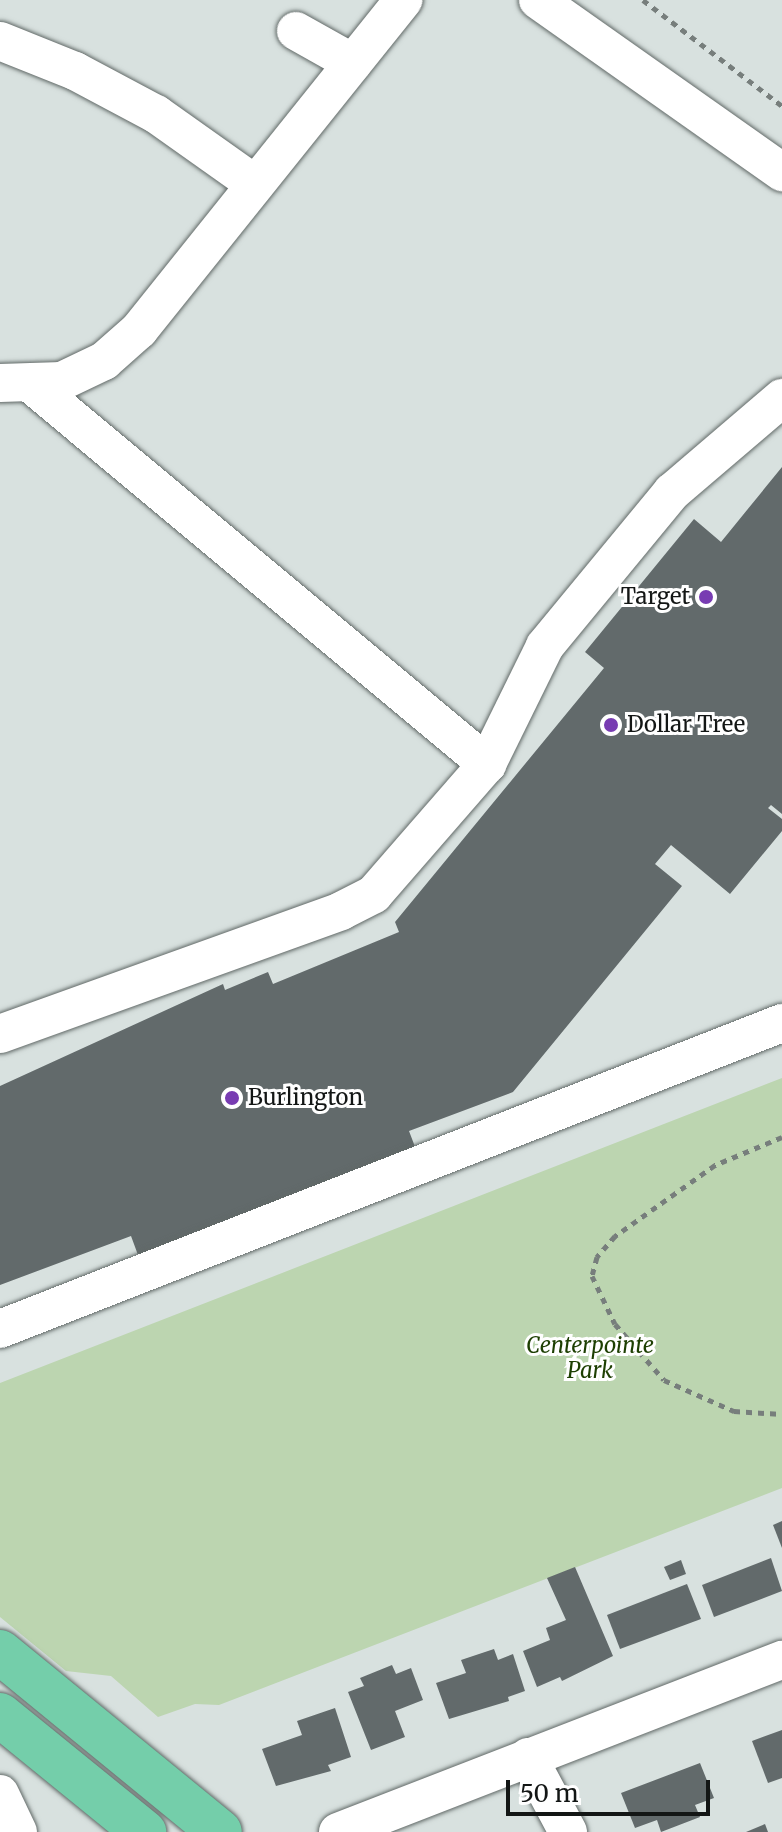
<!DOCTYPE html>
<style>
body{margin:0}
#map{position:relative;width:782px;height:1832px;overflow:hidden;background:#d8e1df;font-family:Merriweather,serif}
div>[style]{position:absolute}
.green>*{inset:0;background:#bcd5b0}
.building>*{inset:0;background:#626a6b}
.path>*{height:5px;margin-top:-2.5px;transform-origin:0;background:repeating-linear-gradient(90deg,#777e7c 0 6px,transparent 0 12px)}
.roads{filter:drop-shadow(0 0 2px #616967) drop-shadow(0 0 2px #616967)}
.minor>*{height:38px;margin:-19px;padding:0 19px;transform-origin:19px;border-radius:19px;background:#fff}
.major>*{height:44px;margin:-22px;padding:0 22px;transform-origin:22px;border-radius:22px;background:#74ceaa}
.dots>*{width:22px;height:22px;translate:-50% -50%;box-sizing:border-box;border:4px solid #fff;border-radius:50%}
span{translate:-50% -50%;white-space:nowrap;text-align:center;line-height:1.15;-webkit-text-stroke:6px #fff;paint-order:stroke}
.poi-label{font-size:22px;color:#131615}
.right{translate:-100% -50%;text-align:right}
.left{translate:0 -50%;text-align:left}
.park-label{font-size:22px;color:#1d3f02;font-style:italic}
.scale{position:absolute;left:506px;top:1780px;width:204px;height:36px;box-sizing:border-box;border:4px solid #131615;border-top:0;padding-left:10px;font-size:24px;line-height:28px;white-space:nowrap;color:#131615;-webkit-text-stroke:6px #fff;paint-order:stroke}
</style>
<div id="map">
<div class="green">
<div style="clip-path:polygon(782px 1078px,782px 1488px,219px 1705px,195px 1704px,158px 1717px,111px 1676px,66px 1671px,0 1617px,0 1383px)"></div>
</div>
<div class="building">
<div style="clip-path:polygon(782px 467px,782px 814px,771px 805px,768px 808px,782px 819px,782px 831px,730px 894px,671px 845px,655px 864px,682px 886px,513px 1092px,409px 1131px,417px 1152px,138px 1255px,131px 1236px,0 1285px,0 1086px,223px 984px,225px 990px,268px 972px,273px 984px,399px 932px,395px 922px,604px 668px,585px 652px,694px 519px,721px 542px)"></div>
<div style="clip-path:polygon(782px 1521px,782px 1548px,773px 1525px)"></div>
<div style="clip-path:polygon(771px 1558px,782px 1591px,714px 1617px,702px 1585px)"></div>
<div style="clip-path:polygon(681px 1560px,686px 1574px,670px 1580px,664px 1567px)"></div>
<div style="clip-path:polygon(575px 1567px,613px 1656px,562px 1681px,560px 1677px,537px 1687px,523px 1651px,550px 1640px,546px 1628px,566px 1620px,547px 1578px)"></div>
<div style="clip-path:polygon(687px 1584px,701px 1619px,620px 1649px,607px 1615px)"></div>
<div style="clip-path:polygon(494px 1649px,498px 1660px,513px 1654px,525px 1691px,508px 1697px,509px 1701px,449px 1719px,436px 1683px,466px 1673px,461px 1660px)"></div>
<div style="clip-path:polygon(392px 1665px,396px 1674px,411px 1668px,423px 1700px,395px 1711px,405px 1737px,371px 1750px,348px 1692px,364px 1686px,360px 1678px)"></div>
<div style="clip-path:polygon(335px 1708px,351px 1757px,328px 1765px,331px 1771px,276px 1786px,262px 1749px,302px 1735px,297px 1721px)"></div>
<div style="clip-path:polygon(782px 1730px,782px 1778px,768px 1783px,752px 1741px)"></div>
<div style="clip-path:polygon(700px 1763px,714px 1798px,695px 1805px,700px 1817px,661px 1832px,657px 1820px,635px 1828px,621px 1793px)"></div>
<div style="clip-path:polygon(765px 1824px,768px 1832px,746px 1832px)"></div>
</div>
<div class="path">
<div style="left:643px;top:0;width:175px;rotate:37.3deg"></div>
<div style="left:782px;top:1137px;width:73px;rotate:157.3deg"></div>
<div style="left:715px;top:1165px;width:123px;rotate:144.6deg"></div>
<div style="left:615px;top:1236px;width:28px;rotate:131deg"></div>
<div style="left:597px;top:1257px;width:20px;rotate:105deg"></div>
<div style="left:592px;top:1276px;width:53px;rotate:64.4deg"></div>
<div style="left:615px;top:1324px;width:74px;rotate:48.8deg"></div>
<div style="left:664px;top:1380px;width:77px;rotate:23.9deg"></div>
<div style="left:734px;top:1411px;width:48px;rotate:3.6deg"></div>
</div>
<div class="roads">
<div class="minor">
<div style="left:538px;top:0;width:299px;rotate:35.2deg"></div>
<div style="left:296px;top:31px;width:65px;rotate:29.3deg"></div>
<div style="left:0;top:41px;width:81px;rotate:21.8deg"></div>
<div style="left:75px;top:71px;width:92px;rotate:28deg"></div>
<div style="left:156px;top:114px;width:121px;rotate:35.3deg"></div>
<div style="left:0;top:383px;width:62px;rotate:-1.8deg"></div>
<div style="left:62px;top:381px;width:47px;rotate:-25.5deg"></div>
<div style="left:104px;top:361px;width:47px;rotate:-41.5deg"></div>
<div style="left:139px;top:330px;width:423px;rotate:-51.3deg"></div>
<div style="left:31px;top:384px;width:594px;rotate:39.81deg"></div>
<div style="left:0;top:1034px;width:363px;rotate:-19.8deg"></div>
<div style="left:341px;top:911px;width:37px;rotate:-27deg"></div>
<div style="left:374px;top:894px;width:172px;rotate:-49deg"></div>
<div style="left:487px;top:764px;width:131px;rotate:-63.8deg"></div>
<div style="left:545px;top:646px;width:200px;rotate:-50.5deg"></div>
<div style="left:672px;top:492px;width:145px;rotate:-40.5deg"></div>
<div style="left:0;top:1329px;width:840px;rotate:-21.37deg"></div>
<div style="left:528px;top:1757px;width:85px;rotate:61.9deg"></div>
<div style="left:0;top:1794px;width:42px;rotate:64.7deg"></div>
<div style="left:338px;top:1832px;width:476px;rotate:-21.2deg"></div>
</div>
<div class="major">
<div style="left:0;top:1652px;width:284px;rotate:39.3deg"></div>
<div style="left:0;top:1715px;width:186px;rotate:39.1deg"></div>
</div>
</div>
<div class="dots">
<div style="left:706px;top:597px;background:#783cb2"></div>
<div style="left:611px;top:725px;background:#783cb2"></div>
<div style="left:232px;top:1098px;background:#783cb2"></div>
</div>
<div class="poi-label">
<span class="right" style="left:690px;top:597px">Target</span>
<span class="left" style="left:627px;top:725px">Dollar Tree</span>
<span class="left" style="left:248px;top:1098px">Burlington</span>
</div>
<div class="park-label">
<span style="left:590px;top:1358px">Centerpointe<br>Park</span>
</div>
<div class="scale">50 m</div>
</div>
